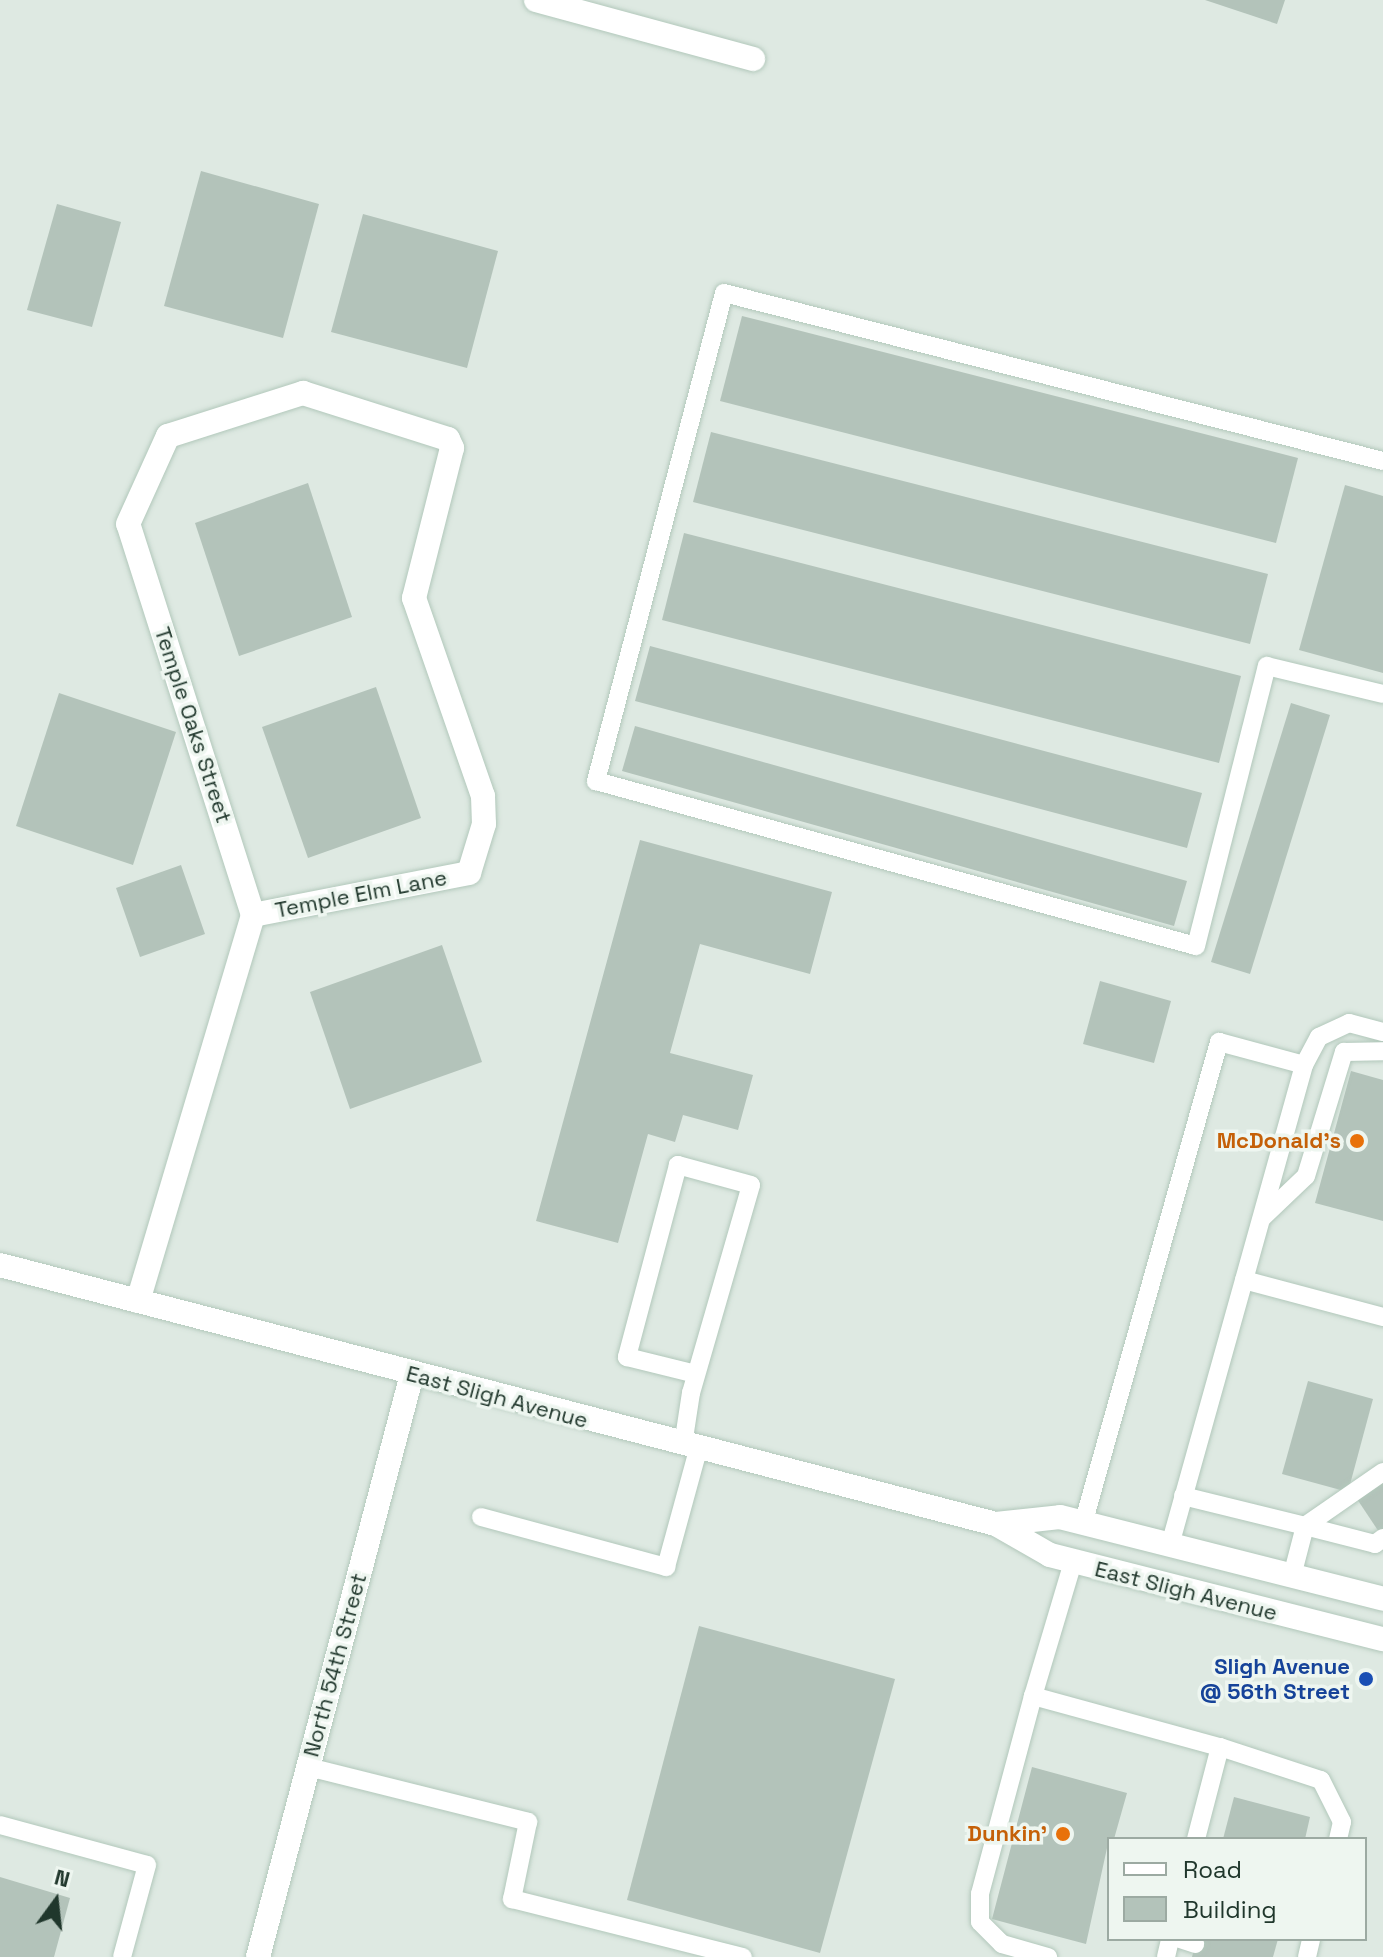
<!DOCTYPE html>
<style>
body{margin:0}
#map{position:relative;width:1383px;height:1957px;overflow:hidden;background:#dee9e2;font-family:"Space Grotesk",sans-serif}
div>[style]{position:absolute}
.building>*{inset:0;background:#b3c3ba}
.roads{filter:drop-shadow(0 0 2px #b2c8bb) drop-shadow(0 0 2px #b2c8bb)}
.lane>*{height:18px;margin:-9px;padding:0 9px;transform-origin:9px;border-radius:9px;background:#fff}
.street>*{height:24px;margin:-12px;padding:0 12px;transform-origin:12px;border-radius:12px;background:#fff}
.secondary>*{height:24px;margin:-12px;padding:0 12px;transform-origin:12px;border-radius:12px;background:#fff}
.dots>*{width:22px;height:22px;translate:-50% -50%;box-sizing:border-box;border:4px solid #eef6f0;border-radius:50%}
span{translate:-50% -50%;white-space:nowrap;text-align:center;line-height:1.15;-webkit-text-stroke:7px #eef6f0;paint-order:stroke}
.street-label{font-size:22px;color:#20372c}
.food-label{font-size:22px;color:#c56008;font-weight:700}
.right{translate:-100% -50%;text-align:right}
.transit-label{font-size:22px;color:#164399;font-weight:700}
.legend{position:absolute;left:1107px;top:1837px;width:260px;height:104px;box-sizing:border-box;background:#eef6f0;border:2px solid #9caaa2;margin:0;padding:10px 14px;list-style:none;font-size:24px;color:#20372c}
.legend li{display:flex;align-items:center;gap:16px;height:40px}
.legend b{width:40px;border:2px solid #9caaa2}
.north{position:absolute;left:16px;top:1861px;width:80px;height:80px;-webkit-text-stroke:6px #eef6f0;paint-order:stroke;rotate:15deg;font-size:22px;font-weight:700;line-height:32px;text-align:center;color:#20372c}
.north::after{content:'';display:block;margin:auto;width:28px;height:36px;background:#20372c;clip-path:polygon(50% 0,100% 100%,50% 72%,0 100%)}
</style>
<div id="map">
<div class="building">
<div style="clip-path:polygon(1205px 0,1285px 0,1277px 24px)"></div>
<div style="clip-path:polygon(201px 171px,319px 204px,283px 338px,164px 306px)"></div>
<div style="clip-path:polygon(57px 204px,121px 222px,92px 327px,27px 310px)"></div>
<div style="clip-path:polygon(363px 214px,498px 251px,467px 368px,331px 332px)"></div>
<div style="clip-path:polygon(742px 316px,1298px 458px,1276px 543px,720px 401px)"></div>
<div style="clip-path:polygon(711px 432px,1268px 574px,1250px 644px,693px 502px)"></div>
<div style="clip-path:polygon(308px 483px,352px 617px,239px 656px,195px 523px)"></div>
<div style="clip-path:polygon(1345px 485px,1383px 496px,1383px 673px,1299px 650px)"></div>
<div style="clip-path:polygon(684px 533px,1241px 676px,1219px 763px,662px 620px)"></div>
<div style="clip-path:polygon(650px 646px,1202px 793px,1187px 848px,635px 701px)"></div>
<div style="clip-path:polygon(376px 687px,421px 818px,308px 858px,262px 727px)"></div>
<div style="clip-path:polygon(59px 693px,176px 732px,133px 865px,16px 826px)"></div>
<div style="clip-path:polygon(1291px 703px,1330px 715px,1250px 974px,1211px 962px)"></div>
<div style="clip-path:polygon(635px 726px,1187px 881px,1174px 926px,622px 771px)"></div>
<div style="clip-path:polygon(640px 840px,832px 892px,810px 974px,700px 944px,670px 1053px,753px 1075px,738px 1130px,683px 1115px,675px 1142px,648px 1134px,618px 1243px,536px 1221px)"></div>
<div style="clip-path:polygon(181px 865px,205px 934px,140px 957px,116px 888px)"></div>
<div style="clip-path:polygon(442px 945px,482px 1062px,350px 1109px,310px 992px)"></div>
<div style="clip-path:polygon(1100px 981px,1171px 1001px,1154px 1063px,1083px 1044px)"></div>
<div style="clip-path:polygon(1351px 1071px,1383px 1080px,1383px 1221px,1315px 1203px)"></div>
<div style="clip-path:polygon(1308px 1381px,1373px 1399px,1348px 1492px,1282px 1474px)"></div>
<div style="clip-path:polygon(1383px 1482px,1383px 1530px,1379px 1532px,1357px 1499px)"></div>
<div style="clip-path:polygon(699px 1626px,895px 1679px,820px 1953px,627px 1900px)"></div>
<div style="clip-path:polygon(1032px 1767px,1127px 1793px,1114px 1839px,1109px 1839px,1086px 1944px,992px 1919px)"></div>
<div style="clip-path:polygon(1234px 1797px,1310px 1817px,1305px 1839px,1223px 1839px)"></div>
<div style="clip-path:polygon(0 1877px,70px 1898px,54px 1957px,0 1957px)"></div>
<div style="clip-path:polygon(1197px 1939px,1278px 1939px,1273px 1957px,1192px 1957px)"></div>
</div>
<div class="roads">
<div class="lane">
<div style="left:1383px;top:461px;width:680px;rotate:-165.7deg"></div>
<div style="left:724px;top:293px;width:505px;rotate:104.7deg"></div>
<div style="left:596px;top:781px;width:622px;rotate:15.38deg"></div>
<div style="left:1196px;top:946px;width:289px;rotate:-75.8deg"></div>
<div style="left:1267px;top:666px;width:119px;rotate:13.6deg"></div>
<div style="left:1263px;top:1217px;width:59px;rotate:-43.6deg"></div>
<div style="left:1306px;top:1176px;width:130px;rotate:-73deg"></div>
<div style="left:1344px;top:1052px;width:39px;rotate:-1deg"></div>
<div style="left:1244px;top:1280px;width:144px;rotate:14.9deg"></div>
<div style="left:683px;top:1445px;width:53px;rotate:-81.3deg"></div>
<div style="left:691px;top:1393px;width:216px;rotate:-73.9deg"></div>
<div style="left:751px;top:1185px;width:76px;rotate:-164.7deg"></div>
<div style="left:678px;top:1165px;width:199px;rotate:104.9deg"></div>
<div style="left:627px;top:1357px;width:71px;rotate:13.8deg"></div>
<div style="left:1183px;top:1496px;width:126px;rotate:13.8deg"></div>
<div style="left:1305px;top:1526px;width:95px;rotate:-34.7deg"></div>
<div style="left:481px;top:1517px;width:192px;rotate:15.1deg"></div>
<div style="left:666px;top:1567px;width:121px;rotate:-74.7deg"></div>
<div style="left:1083px;top:1524px;width:501px;rotate:-74.24deg"></div>
<div style="left:1219px;top:1042px;width:88px;rotate:15.1deg"></div>
<div style="left:1170px;top:1545px;width:498px;rotate:-74.4deg"></div>
<div style="left:1304px;top:1065px;width:32px;rotate:-62deg"></div>
<div style="left:1319px;top:1037px;width:33px;rotate:-25deg"></div>
<div style="left:1349px;top:1023px;width:35px;rotate:15deg"></div>
<div style="left:1073px;top:1562px;width:140px;rotate:106.6deg"></div>
<div style="left:1033px;top:1696px;width:194px;rotate:15.3deg"></div>
<div style="left:1292px;top:1576px;width:52px;rotate:-75.4deg"></div>
<div style="left:1305px;top:1526px;width:72px;rotate:14.4deg"></div>
<div style="left:1375px;top:1544px;width:10px;rotate:-37deg"></div>
<div style="left:1033px;top:1696px;width:205px;rotate:105deg"></div>
<div style="left:980px;top:1894px;width:28px;rotate:90deg"></div>
<div style="left:980px;top:1922px;width:31px;rotate:45deg"></div>
<div style="left:1002px;top:1944px;width:48px;rotate:15.8deg"></div>
<div style="left:308px;top:1767px;width:227px;rotate:14deg"></div>
<div style="left:528px;top:1822px;width:79px;rotate:101.7deg"></div>
<div style="left:512px;top:1899px;width:238px;rotate:14.1deg"></div>
<div style="left:0;top:1825px;width:152px;rotate:15.2deg"></div>
<div style="left:147px;top:1865px;width:95px;rotate:105.2deg"></div>
<div style="left:1196px;top:1839px;width:95px;rotate:-75.4deg"></div>
<div style="left:1220px;top:1747px;width:106px;rotate:18.1deg"></div>
<div style="left:1321px;top:1780px;width:47px;rotate:63.4deg"></div>
<div style="left:1342px;top:1822px;width:17px;rotate:103deg"></div>
<div style="left:1180px;top:1939px;width:16px;rotate:18deg"></div>
<div style="left:1166px;top:1957px;width:18px;rotate:-77deg"></div>
<div style="left:1307px;top:1957px;width:18px;rotate:-77deg"></div>
</div>
<div class="street">
<div style="left:536px;top:0;width:225px;rotate:15.2deg"></div>
<div style="left:138px;top:1301px;width:403px;rotate:-73.4deg"></div>
<div style="left:253px;top:915px;width:410px;rotate:-107.7deg"></div>
<div style="left:128px;top:524px;width:97px;rotate:-65.6deg"></div>
<div style="left:168px;top:436px;width:142px;rotate:-17.7deg"></div>
<div style="left:303px;top:393px;width:152px;rotate:17.6deg"></div>
<div style="left:448px;top:439px;width:10px;rotate:66deg"></div>
<div style="left:452px;top:448px;width:155px;rotate:104.2deg"></div>
<div style="left:414px;top:598px;width:210px;rotate:70.8deg"></div>
<div style="left:483px;top:796px;width:28px;rotate:88deg"></div>
<div style="left:484px;top:824px;width:51px;rotate:107deg"></div>
<div style="left:469px;top:873px;width:220px;rotate:169deg"></div>
<div style="left:258px;top:1957px;width:603px;rotate:-75.2deg"></div>
</div>
<div class="secondary">
<div style="left:0;top:1265px;width:1029px;rotate:14.58deg"></div>
<div style="left:996px;top:1524px;width:62px;rotate:29.9deg"></div>
<div style="left:1050px;top:1555px;width:343px;rotate:14.2deg"></div>
<div style="left:996px;top:1524px;width:64px;rotate:-6.2deg"></div>
<div style="left:1060px;top:1517px;width:333px;rotate:14.2deg"></div>
</div>
</div>
<div class="dots">
<div style="left:1357px;top:1141px;background:#e8710a"></div>
<div style="left:1366px;top:1679px;background:#1a4fb4"></div>
<div style="left:1063px;top:1834px;background:#e8710a"></div>
</div>
<div class="street-label">
<span style="left:193px;top:725px;rotate:72deg">Temple Oaks Street</span>
<span style="left:361px;top:894px;rotate:-11deg">Temple Elm Lane</span>
<span style="left:497px;top:1397px;rotate:15deg">East Sligh Avenue</span>
<span style="left:1186px;top:1591px;rotate:14deg">East Sligh Avenue</span>
<span style="left:335px;top:1665px;rotate:-75deg">North 54th Street</span>
</div>
<div class="food-label">
<span class="right" style="left:1341px;top:1141px">McDonald's</span>
<span class="right" style="left:1047px;top:1834px">Dunkin'</span>
</div>
<div class="transit-label">
<span class="right" style="left:1350px;top:1679px">Sligh Avenue<br>@ 56th Street</span>
</div>
<ul class="legend">
<li><b style="height:10px;background:#fff"></b>Road</li>
<li><b style="height:22px;background:#b3c3ba"></b>Building</li>
</ul>
<div class="north">N</div>
</div>
